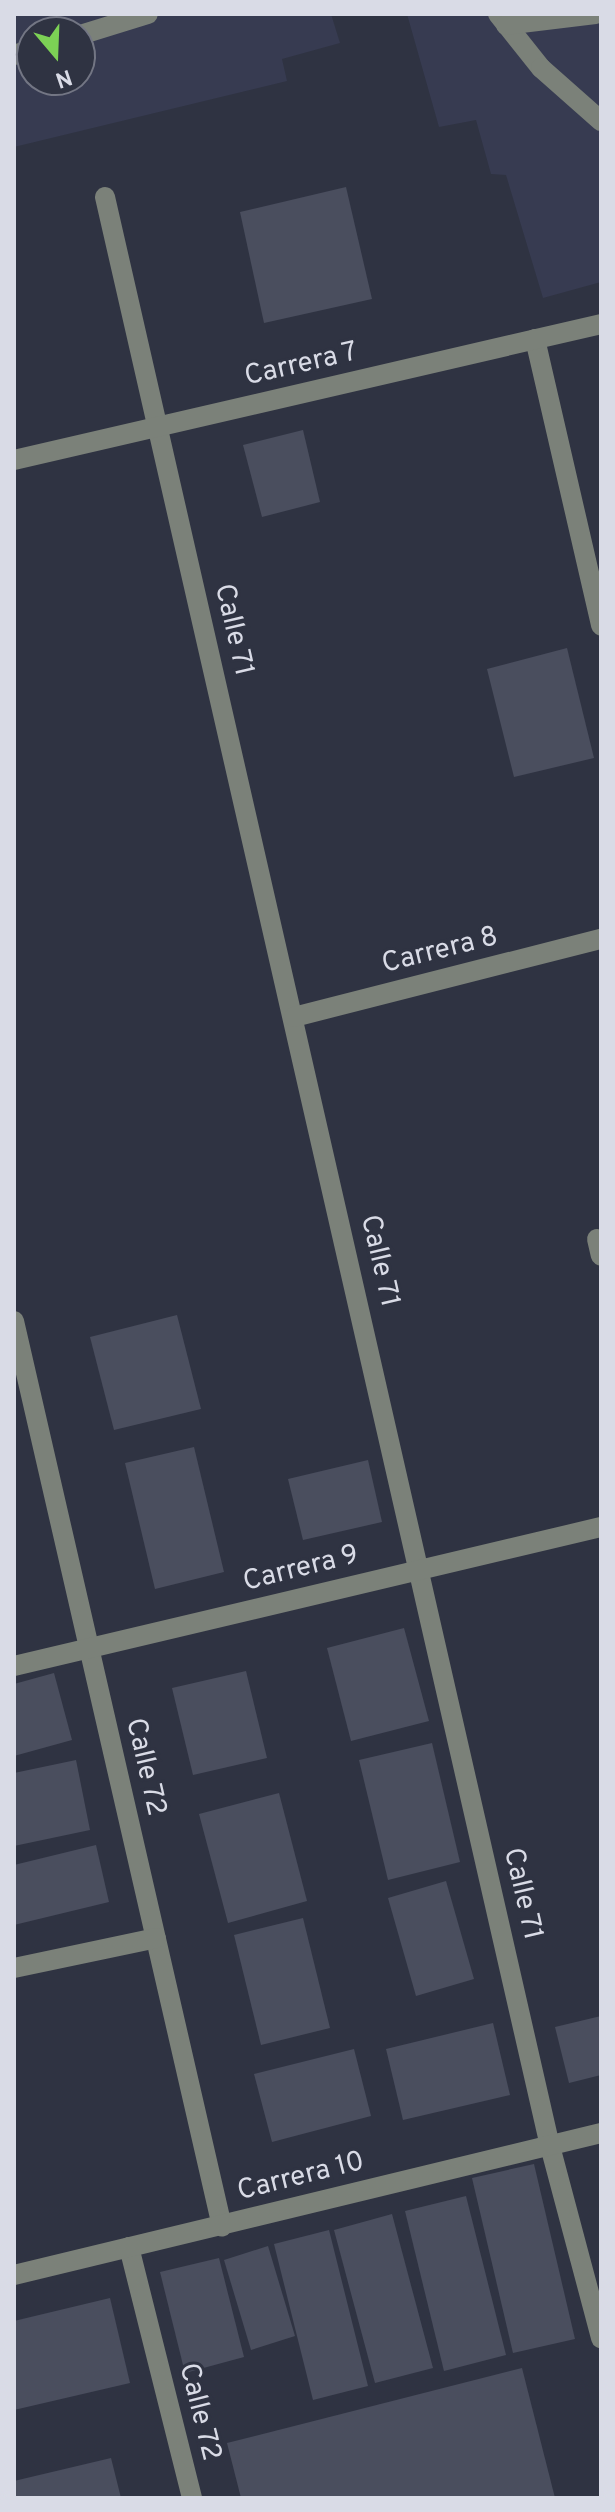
<!DOCTYPE html>
<html>
<head>
<meta charset="utf-8">
<style>
	body { margin:0 }
	#map { position:relative; width:615px; height:2512px; overflow:hidden; background:#2f3342; font-family:Overpass,sans-serif }
	div>[style] { position:absolute }
	.built>* { inset:0; background:#373b51 }
	.building>* { inset:0; background:#4a4e5e }
	.minor>* { height:20px; margin:-10px; padding:0 10px; transform-origin:10px; border-radius:10px; background:#7b8179 }
	span { translate:-50% -50%; white-space:nowrap; text-align:center; line-height:1.15; -webkit-text-stroke:6px #2f3342; paint-order:stroke }
	.street-label { font-size:28px; color:#d9dbe6 }
	.frame { position:absolute; inset:0; border:16px solid #d9dbe6; pointer-events:none }
	.north { position:absolute; left:16px; top:16px; width:80px; height:80px; box-sizing:border-box; background:#2f3342; border:2px solid #737684; border-radius:50%; rotate:161deg; font-size:22px; font-weight:700; line-height:32px; text-align:center; color:#d9dbe6 }
	.north::after { content:''; display:block; margin:auto; width:28px; height:36px; background:#7cd155; clip-path:polygon(50% 0,100% 100%,50% 72%,0 100%) }
</style>
</head>
<body>
<div id="map">
	<div class="built">
		<i style="clip-path:polygon(evenodd,14px 14px,331px 14px,340px 43px,282px 59px,287px 81px,14px 147px,14px 14px,32px 32px,80px 32px,80px 80px,32px 80px,32px 32px)"></i>
		<i style="clip-path:polygon(407px 14px,601px 14px,601px 282px,543px 298px,506px 175px,491px 174px,476px 120px,439px 127px)"></i>
	</div>
	<div class="building">
		<i style="clip-path:polygon(346px 187px,372px 299px,264px 323px,240px 212px)"></i>
		<i style="clip-path:polygon(303px 430px,320px 502px,262px 517px,243px 445px)"></i>
		<i style="clip-path:polygon(567px 648px,594px 758px,514px 777px,487px 669px)"></i>
		<i style="clip-path:polygon(177px 1315px,201px 1409px,114px 1430px,90px 1337px)"></i>
		<i style="clip-path:polygon(194px 1447px,224px 1572px,155px 1589px,125px 1463px)"></i>
		<i style="clip-path:polygon(368px 1460px,382px 1522px,303px 1540px,288px 1479px)"></i>
		<i style="clip-path:polygon(404px 1628px,429px 1721px,351px 1741px,327px 1648px)"></i>
		<i style="clip-path:polygon(246px 1671px,267px 1758px,193px 1775px,172px 1688px)"></i>
		<i style="clip-path:polygon(54px 1673px,72px 1740px,14px 1756px,14px 1684px)"></i>
		<i style="clip-path:polygon(432px 1743px,460px 1862px,388px 1880px,359px 1760px)"></i>
		<i style="clip-path:polygon(76px 1760px,90px 1830px,14px 1846px,14px 1773px)"></i>
		<i style="clip-path:polygon(279px 1793px,307px 1901px,228px 1923px,199px 1814px)"></i>
		<i style="clip-path:polygon(96px 1845px,109px 1902px,14px 1925px,14px 1865px)"></i>
		<i style="clip-path:polygon(446px 1881px,474px 1979px,416px 1996px,388px 1898px)"></i>
		<i style="clip-path:polygon(303px 1918px,330px 2028px,261px 2045px,234px 1935px)"></i>
		<i style="clip-path:polygon(601px 2016px,601px 2075px,569px 2083px,555px 2027px)"></i>
		<i style="clip-path:polygon(493px 2023px,510px 2095px,403px 2120px,386px 2049px)"></i>
		<i style="clip-path:polygon(354px 2049px,371px 2116px,272px 2142px,254px 2074px)"></i>
		<i style="clip-path:polygon(534px 2164px,575px 2339px,513px 2353px,472px 2178px)"></i>
		<i style="clip-path:polygon(466px 2196px,506px 2355px,444px 2371px,405px 2211px)"></i>
		<i style="clip-path:polygon(392px 2214px,433px 2368px,375px 2383px,334px 2230px)"></i>
		<i style="clip-path:polygon(329px 2230px,368px 2386px,313px 2400px,274px 2244px)"></i>
		<i style="clip-path:polygon(268px 2246px,295px 2336px,251px 2350px,224px 2260px)"></i>
		<i style="clip-path:polygon(219px 2258px,244px 2357px,185px 2373px,160px 2272px)"></i>
		<i style="clip-path:polygon(110px 2298px,130px 2383px,14px 2410px,14px 2321px)"></i>
		<i style="clip-path:polygon(522px 2368px,555px 2498px,241px 2498px,227px 2443px)"></i>
		<i style="clip-path:polygon(111px 2458px,121px 2498px,14px 2498px,14px 2481px)"></i>
	</div>
	<div class="minor">
		<i style="left:498px;top:14px;width:69px;rotate:51.5deg"></i>
		<i style="left:541px;top:68px;width:80px;rotate:41.5deg"></i>
		<i style="left:506px;top:25px;width:90px;rotate:-7deg"></i>
		<i style="left:80px;top:35px;width:71px;rotate:-17.2deg"></i>
		<i style="left:14px;top:55px;width:19px;rotate:-18deg"></i>
		<i style="left:105px;top:197px;width:1999px;rotate:77.14deg"></i>
		<i style="left:550px;top:2146px;width:199px;rotate:75.1deg"></i>
		<i style="left:535px;top:339px;width:294px;rotate:77deg"></i>
		<i style="left:14px;top:460px;width:603px;rotate:-13.04deg"></i>
		<i style="left:294px;top:1017px;width:317px;rotate:-14.3deg"></i>
		<i style="left:597px;top:1239px;width:17px;rotate:77deg"></i>
		<i style="left:14px;top:1321px;width:929px;rotate:77.06deg"></i>
		<i style="left:14px;top:1666px;width:603px;rotate:-13.32deg"></i>
		<i style="left:14px;top:1968px;width:145px;rotate:-11.9deg"></i>
		<i style="left:129px;top:2247px;width:259px;rotate:75.9deg"></i>
		<i style="left:14px;top:2275px;width:604px;rotate:-13.6deg"></i>
	</div>
	<div class="street-label">
		<span style="left:301px;top:365px;rotate:-13deg">Carrera 7</span>
		<span style="left:233px;top:630px;rotate:77deg">Calle 71</span>
		<span style="left:440px;top:951px;rotate:-14deg">Carrera 8</span>
		<span style="left:379px;top:1261px;rotate:77deg">Calle 71</span>
		<span style="left:301px;top:1569px;rotate:-14deg">Carrera 9</span>
		<span style="left:145px;top:1767px;rotate:77deg">Calle 72</span>
		<span style="left:522px;top:1894px;rotate:77deg">Calle 71</span>
		<span style="left:301px;top:2177px;rotate:-14deg">Carrera 10</span>
		<span style="left:199px;top:2412px;rotate:76deg">Calle 72</span>
	</div>
	<div class="frame"></div>
	<div class="north">N</div>
</div>
</body>
</html>
